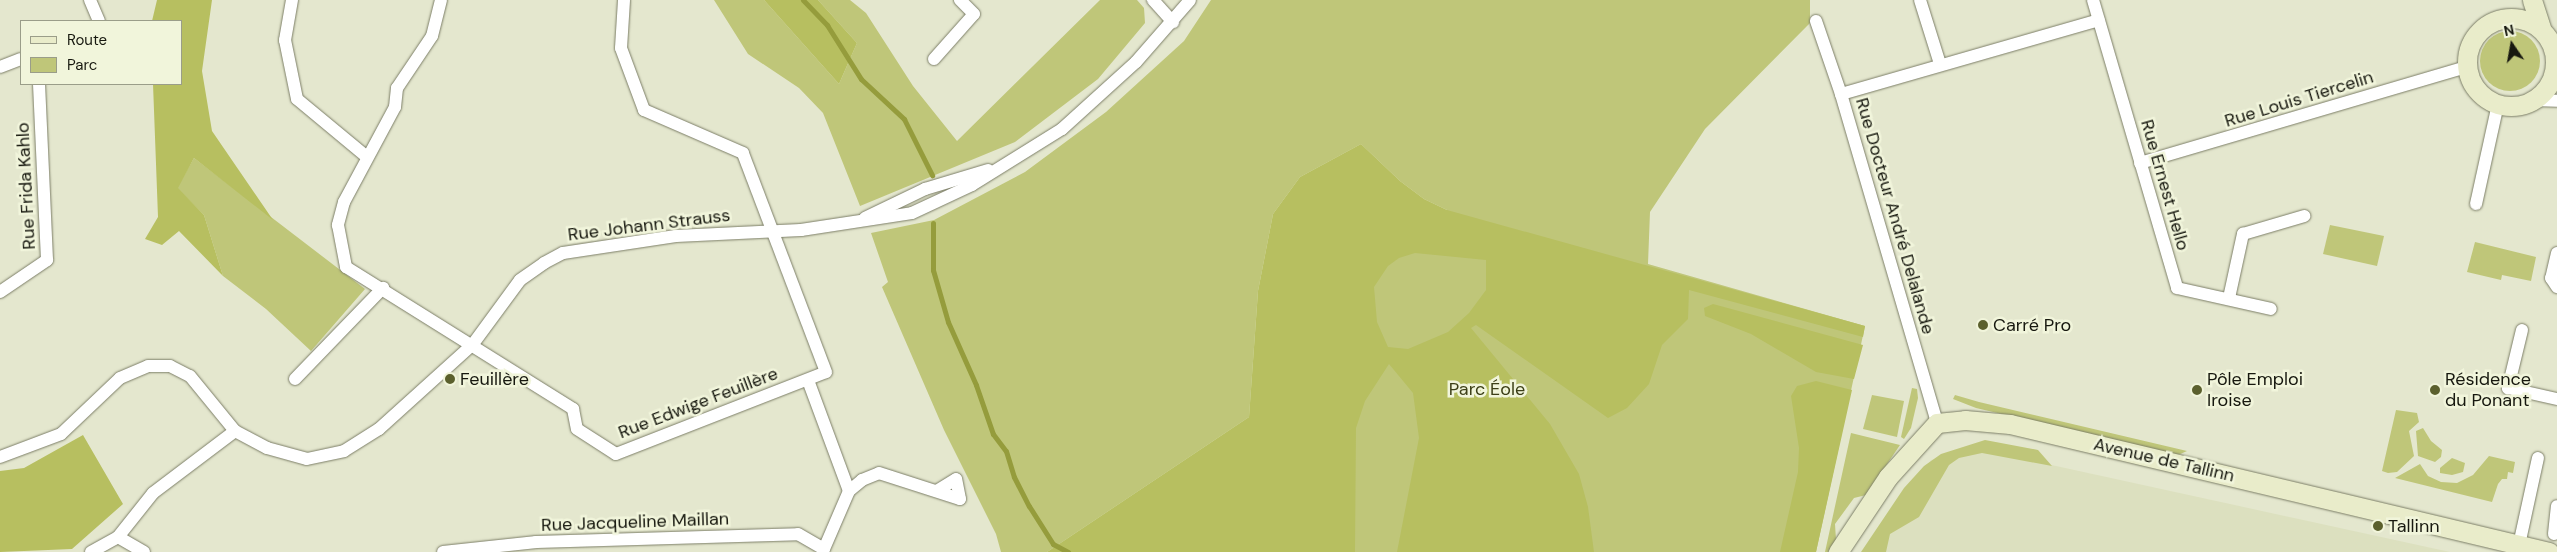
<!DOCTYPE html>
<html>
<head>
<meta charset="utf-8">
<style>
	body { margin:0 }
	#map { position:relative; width:2557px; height:552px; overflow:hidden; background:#e4e7ce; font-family:"DM Sans",sans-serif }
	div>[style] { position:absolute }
	.built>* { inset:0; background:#dce0bf }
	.green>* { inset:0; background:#bfc679 }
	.round { border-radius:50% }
	.forest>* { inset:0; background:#b7bf60 }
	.stream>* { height:5px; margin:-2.5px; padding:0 2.5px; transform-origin:2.5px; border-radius:2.5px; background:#959c3c }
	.roads { filter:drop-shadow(0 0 1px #7c7e67) drop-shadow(0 0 1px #7c7e67) }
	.street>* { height:12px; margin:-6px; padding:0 6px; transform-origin:6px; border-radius:6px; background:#fff }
	.secondary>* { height:19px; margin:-9.5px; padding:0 9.5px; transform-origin:9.5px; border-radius:9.5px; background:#e9ecca }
	.secondary>.ring { margin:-9.5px; padding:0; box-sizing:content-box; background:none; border:19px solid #e9ecca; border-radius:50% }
	.dots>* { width:14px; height:14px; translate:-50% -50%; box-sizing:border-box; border:2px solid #f1f5db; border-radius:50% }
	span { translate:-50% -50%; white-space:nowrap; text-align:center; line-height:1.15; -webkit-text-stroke:5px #f1f5db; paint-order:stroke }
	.street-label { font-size:18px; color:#17180f }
	.poi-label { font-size:18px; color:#17180f }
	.left { translate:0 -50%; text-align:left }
	.park-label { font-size:18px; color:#3c3f17 }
	.legend { position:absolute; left:20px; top:20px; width:162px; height:65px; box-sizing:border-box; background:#f1f5db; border:1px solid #9a9d89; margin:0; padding:6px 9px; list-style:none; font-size:15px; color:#17180f }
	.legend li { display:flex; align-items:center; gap:10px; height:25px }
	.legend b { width:25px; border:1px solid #9a9d89 }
	.north { position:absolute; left:2487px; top:20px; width:50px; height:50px; -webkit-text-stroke:4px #f1f5db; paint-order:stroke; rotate:348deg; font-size:14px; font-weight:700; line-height:20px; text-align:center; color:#17180f }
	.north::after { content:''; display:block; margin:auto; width:18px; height:22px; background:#17180f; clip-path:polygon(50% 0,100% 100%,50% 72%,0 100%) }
</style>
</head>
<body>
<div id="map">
	<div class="built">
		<i style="clip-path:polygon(1973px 450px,2019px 458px,2450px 552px,1868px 552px,1931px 460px)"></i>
	</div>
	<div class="green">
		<i style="clip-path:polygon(714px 0,764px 0,839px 84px,857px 43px,818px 0,850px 0,866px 13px,913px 86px,957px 141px,1100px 0,1137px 0,1144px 8px,1145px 23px,1098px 79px,1015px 142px,860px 206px,823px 113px,799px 88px,748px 54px)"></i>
		<i style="clip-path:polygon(1211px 0,1810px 0,1810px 23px,1705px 129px,1650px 212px,1648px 264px,1865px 326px,1816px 552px,1323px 552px,1347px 279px,1447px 210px,1424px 199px,1400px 181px,1361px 144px,1300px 177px,1273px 214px,1258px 291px,1249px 417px,1047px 552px,1001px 552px,996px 534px,944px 430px,882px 287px,888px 282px,871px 233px,934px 220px,1025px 172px,1106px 112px,1184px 41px)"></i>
		<i class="round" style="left:2480px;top:31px;width:60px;height:60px"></i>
		<i style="clip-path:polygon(194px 158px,365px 289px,311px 351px,266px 309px,223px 276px,204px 215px,177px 188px)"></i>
		<i style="clip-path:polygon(2330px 225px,2384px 236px,2377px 266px,2323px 254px)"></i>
		<i style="clip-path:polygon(2475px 242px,2536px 257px,2531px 281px,2502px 275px,2501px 280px,2467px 272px)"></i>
		<i style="clip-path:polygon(1912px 388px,1917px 389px,1918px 398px,1911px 428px,1904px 439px,1901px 437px)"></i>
		<i style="clip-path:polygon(1872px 395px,1904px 401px,1897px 437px,1863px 429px)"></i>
		<i style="clip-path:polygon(1955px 395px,1979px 402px,2187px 451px,2178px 455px,1976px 408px,1953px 399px)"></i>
		<i style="clip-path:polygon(2396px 410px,2417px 413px,2419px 422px,2409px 431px,2414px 456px,2397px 472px,2388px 473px,2382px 471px)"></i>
		<i style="clip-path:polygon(2423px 428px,2431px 441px,2442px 450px,2441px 457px,2435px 462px,2418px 456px,2416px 431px)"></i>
		<i style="clip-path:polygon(1851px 433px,1900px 445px,1866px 495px,1854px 498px,1835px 524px,1836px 540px,1828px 552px,1825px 552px)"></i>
		<i style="clip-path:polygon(1985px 440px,2038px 450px,2052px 466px,1982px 453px,1959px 458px,1949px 465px,1919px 517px,1890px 534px,1886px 552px,1861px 552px,1904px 488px,1924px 466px,1941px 454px)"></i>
		<i style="clip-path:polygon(2489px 456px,2515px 462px,2513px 473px,2508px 472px,2507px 479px,2502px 479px,2498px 484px,2492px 502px,2395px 478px,2420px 464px,2428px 476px,2441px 482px,2457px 483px,2473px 475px)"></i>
		<i style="clip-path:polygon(2452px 458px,2465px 463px,2463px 472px,2452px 475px,2440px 473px,2440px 468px)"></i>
	</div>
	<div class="forest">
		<i style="clip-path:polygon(157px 0,212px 0,202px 71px,212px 131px,273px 220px,194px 158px,178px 188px,204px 215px,223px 276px,179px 231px,162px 245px,145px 239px,158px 217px,153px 84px,181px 84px,181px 21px,152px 21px)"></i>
		<i style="clip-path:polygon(764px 0,818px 0,857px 43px,839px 84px)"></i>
		<i style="clip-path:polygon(evenodd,1361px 144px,1400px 181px,1424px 199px,1447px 210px,1865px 326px,1863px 337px,1689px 290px,1688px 319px,1662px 345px,1649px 384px,1627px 408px,1608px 418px,1476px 325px,1471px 328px,1550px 424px,1579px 474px,1588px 507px,1594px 552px,1397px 552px,1419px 438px,1413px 393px,1389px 364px,1365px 401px,1356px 428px,1355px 552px,1047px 552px,1249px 417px,1258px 291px,1273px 214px,1300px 177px,1361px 144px,1415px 253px,1486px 260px,1486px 290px,1469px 313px,1448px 332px,1408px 349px,1388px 347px,1377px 322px,1374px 287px,1388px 266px,1399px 258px,1415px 253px)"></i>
		<i style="clip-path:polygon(1713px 304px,1863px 345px,1854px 379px,1816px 372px,1751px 334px,1705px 316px,1704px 308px)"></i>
		<i style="clip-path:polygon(1816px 381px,1852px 390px,1816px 552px,1780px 552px,1798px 472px,1799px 448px,1791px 396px,1797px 386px)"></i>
		<i style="clip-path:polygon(83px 435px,123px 504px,72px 549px,0 552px,0 471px,24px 468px)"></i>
	</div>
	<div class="stream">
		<i style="left:803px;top:0;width:35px;rotate:46deg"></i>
		<i style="left:827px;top:25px;width:64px;rotate:57.8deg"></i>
		<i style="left:861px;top:79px;width:59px;rotate:42.9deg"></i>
		<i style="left:904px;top:119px;width:63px;rotate:63.4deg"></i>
		<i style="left:933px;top:223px;width:47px;rotate:90deg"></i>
		<i style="left:933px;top:270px;width:54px;rotate:73.9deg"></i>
		<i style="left:948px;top:322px;width:69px;rotate:66deg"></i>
		<i style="left:976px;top:385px;width:52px;rotate:70.9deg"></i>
		<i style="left:993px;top:434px;width:21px;rotate:53deg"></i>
		<i style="left:1006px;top:451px;width:27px;rotate:73deg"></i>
		<i style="left:1014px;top:477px;width:33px;rotate:63deg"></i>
		<i style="left:1029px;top:506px;width:45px;rotate:57.7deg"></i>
		<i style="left:1053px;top:544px;width:17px;rotate:28deg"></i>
	</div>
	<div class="roads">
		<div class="street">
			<i style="left:90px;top:0;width:23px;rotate:67deg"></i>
			<i style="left:292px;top:0;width:41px;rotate:99.9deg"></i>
			<i style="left:285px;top:40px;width:60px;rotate:78.5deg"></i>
			<i style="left:297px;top:99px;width:91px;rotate:39.6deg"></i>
			<i style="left:441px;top:0;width:37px;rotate:104deg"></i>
			<i style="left:432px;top:36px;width:63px;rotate:123.9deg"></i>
			<i style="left:397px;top:88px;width:19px;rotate:96deg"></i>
			<i style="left:395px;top:107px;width:108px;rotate:118.2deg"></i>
			<i style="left:344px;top:202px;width:24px;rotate:105deg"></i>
			<i style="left:338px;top:225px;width:43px;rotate:79.2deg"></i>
			<i style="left:346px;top:267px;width:268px;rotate:32deg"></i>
			<i style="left:573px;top:409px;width:20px;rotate:79deg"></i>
			<i style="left:577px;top:429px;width:46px;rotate:32.7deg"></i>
			<i style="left:616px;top:454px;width:225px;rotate:-21.3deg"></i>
			<i style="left:826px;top:372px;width:234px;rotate:-110.8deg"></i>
			<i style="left:743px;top:153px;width:108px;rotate:-156.5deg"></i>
			<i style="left:644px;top:110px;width:66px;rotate:-110.4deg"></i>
			<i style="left:621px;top:48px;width:48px;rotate:-86.4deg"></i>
			<i style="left:1153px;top:0;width:30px;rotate:48deg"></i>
			<i style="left:1920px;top:0;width:67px;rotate:72.6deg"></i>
			<i style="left:2093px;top:0;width:300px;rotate:73.7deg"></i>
			<i style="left:2177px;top:288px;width:96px;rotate:12.6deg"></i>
			<i style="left:1816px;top:21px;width:77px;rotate:71.1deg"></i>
			<i style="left:1841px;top:94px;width:343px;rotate:73.7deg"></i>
			<i style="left:934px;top:59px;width:60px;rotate:-48.4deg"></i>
			<i style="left:974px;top:14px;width:20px;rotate:-135deg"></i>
			<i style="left:0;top:67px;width:22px;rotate:-21deg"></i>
			<i style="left:1841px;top:94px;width:268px;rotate:-16deg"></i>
			<i style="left:2534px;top:100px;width:23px;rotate:2deg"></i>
			<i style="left:2140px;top:163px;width:341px;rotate:-16.4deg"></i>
			<i style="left:2476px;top:204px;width:102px;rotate:-77.6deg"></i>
			<i style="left:865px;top:218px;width:67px;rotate:-25.8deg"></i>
			<i style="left:925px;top:189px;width:66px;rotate:-16.8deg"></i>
			<i style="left:2557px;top:253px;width:26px;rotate:103deg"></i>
			<i style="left:2551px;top:278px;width:11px;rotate:56deg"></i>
			<i style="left:0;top:292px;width:57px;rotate:-34.2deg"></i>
			<i style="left:47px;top:260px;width:176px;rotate:-92.6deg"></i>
			<i style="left:2229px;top:298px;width:66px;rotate:-77.7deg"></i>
			<i style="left:2243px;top:234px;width:64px;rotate:-16.4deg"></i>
			<i style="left:2522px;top:330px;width:60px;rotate:103.6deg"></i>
			<i style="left:2508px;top:388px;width:50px;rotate:12.7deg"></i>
			<i style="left:295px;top:379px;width:127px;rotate:-46deg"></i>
			<i style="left:0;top:457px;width:65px;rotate:-20.7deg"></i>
			<i style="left:61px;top:434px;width:81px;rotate:-43.5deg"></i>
			<i style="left:120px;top:378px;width:30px;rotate:-23deg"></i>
			<i style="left:148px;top:366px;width:22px"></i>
			<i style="left:170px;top:366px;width:22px;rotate:27deg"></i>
			<i style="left:190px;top:376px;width:71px;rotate:50.7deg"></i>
			<i style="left:235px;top:431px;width:36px;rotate:28deg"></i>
			<i style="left:267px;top:448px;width:41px;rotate:15.4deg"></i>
			<i style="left:307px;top:459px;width:38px;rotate:-12deg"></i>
			<i style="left:344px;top:451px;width:41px;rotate:-32.2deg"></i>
			<i style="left:379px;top:429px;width:127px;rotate:-42.1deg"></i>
			<i style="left:473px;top:344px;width:79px;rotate:-53.7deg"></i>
			<i style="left:520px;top:280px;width:29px;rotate:-35deg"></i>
			<i style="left:544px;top:263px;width:21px;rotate:-28deg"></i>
			<i style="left:563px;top:253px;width:114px;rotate:-8.6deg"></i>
			<i style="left:676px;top:236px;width:125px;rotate:-2.7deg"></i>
			<i style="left:801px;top:230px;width:112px;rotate:-8.7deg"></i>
			<i style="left:912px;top:213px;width:66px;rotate:-25deg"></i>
			<i style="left:972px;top:185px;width:106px;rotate:-31.9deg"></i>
			<i style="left:1062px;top:129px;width:100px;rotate:-42.2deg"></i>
			<i style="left:1136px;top:62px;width:82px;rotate:-48.9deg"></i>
			<i style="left:849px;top:491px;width:17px;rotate:-40deg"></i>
			<i style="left:862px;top:480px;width:18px;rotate:-22deg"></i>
			<i style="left:879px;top:473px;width:85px;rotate:17.8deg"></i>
			<i style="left:960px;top:499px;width:20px;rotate:-101deg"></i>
			<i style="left:956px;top:479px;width:22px;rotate:148deg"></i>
			<i style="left:2554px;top:534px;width:28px;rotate:-84deg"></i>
			<i style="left:118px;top:537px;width:30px;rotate:30deg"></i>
			<i style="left:2519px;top:545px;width:89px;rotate:-77.7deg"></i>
			<i style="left:91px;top:552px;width:31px;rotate:-29deg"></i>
			<i style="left:118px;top:537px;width:56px;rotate:-51.5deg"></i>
			<i style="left:153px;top:493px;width:103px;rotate:-37.1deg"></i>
			<i style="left:443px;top:552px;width:94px;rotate:-6.1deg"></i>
			<i style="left:536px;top:542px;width:262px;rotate:-1.7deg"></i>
			<i style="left:798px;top:534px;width:30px;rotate:30deg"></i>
			<i style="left:824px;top:549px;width:63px;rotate:-66.7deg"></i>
			<i style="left:849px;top:491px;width:118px;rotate:-110.3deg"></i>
		</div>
		<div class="secondary">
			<i style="left:2532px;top:0;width:29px;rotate:72deg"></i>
			<i class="ring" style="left:2467px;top:18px;width:69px;height:69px"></i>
			<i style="left:1838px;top:552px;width:90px;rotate:-56.3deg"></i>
			<i style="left:1888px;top:477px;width:73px;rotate:-47.8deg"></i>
			<i style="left:1937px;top:423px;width:28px;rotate:-6deg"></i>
			<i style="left:1965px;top:420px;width:45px;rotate:5.1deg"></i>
			<i style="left:2010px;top:424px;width:554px;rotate:13.36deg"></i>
		</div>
	</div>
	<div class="dots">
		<i style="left:1983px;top:325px;background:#5b602d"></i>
		<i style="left:450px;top:379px;background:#5b602d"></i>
		<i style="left:2197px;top:390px;background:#5b602d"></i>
		<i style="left:2435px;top:390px;background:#5b602d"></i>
		<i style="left:2378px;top:526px;background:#5b602d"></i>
	</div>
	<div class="street-label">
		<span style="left:2299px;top:99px;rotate:-17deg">Rue Louis Tiercelin</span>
		<span style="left:2165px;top:185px;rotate:74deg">Rue Ernest Hello</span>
		<span style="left:26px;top:186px;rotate:-93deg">Rue Frida Kahlo</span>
		<span style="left:1895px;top:216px;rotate:74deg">Rue Docteur André Delalande</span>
		<span style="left:649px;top:225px;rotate:-7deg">Rue Johann Strauss</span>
		<span style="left:698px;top:403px;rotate:-21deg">Rue Edwige Feuillère</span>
		<span style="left:2164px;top:460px;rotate:13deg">Avenue de Tallinn</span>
		<span style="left:635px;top:522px;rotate:-2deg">Rue Jacqueline Maillan</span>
	</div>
	<div class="poi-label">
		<span class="left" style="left:1993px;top:325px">Carré Pro</span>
		<span class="left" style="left:460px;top:379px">Feuillère</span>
		<span class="left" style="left:2207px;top:390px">Pôle Emploi<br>Iroise</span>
		<span class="left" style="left:2445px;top:390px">Résidence<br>du Ponant</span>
		<span class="left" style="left:2388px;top:526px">Tallinn</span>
	</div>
	<div class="park-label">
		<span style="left:1487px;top:389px">Parc Éole</span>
	</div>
	<ul class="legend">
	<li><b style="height:6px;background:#e9ecca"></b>Route</li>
	<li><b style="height:14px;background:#bfc679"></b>Parc</li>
	</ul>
	<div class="north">N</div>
</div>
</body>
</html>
